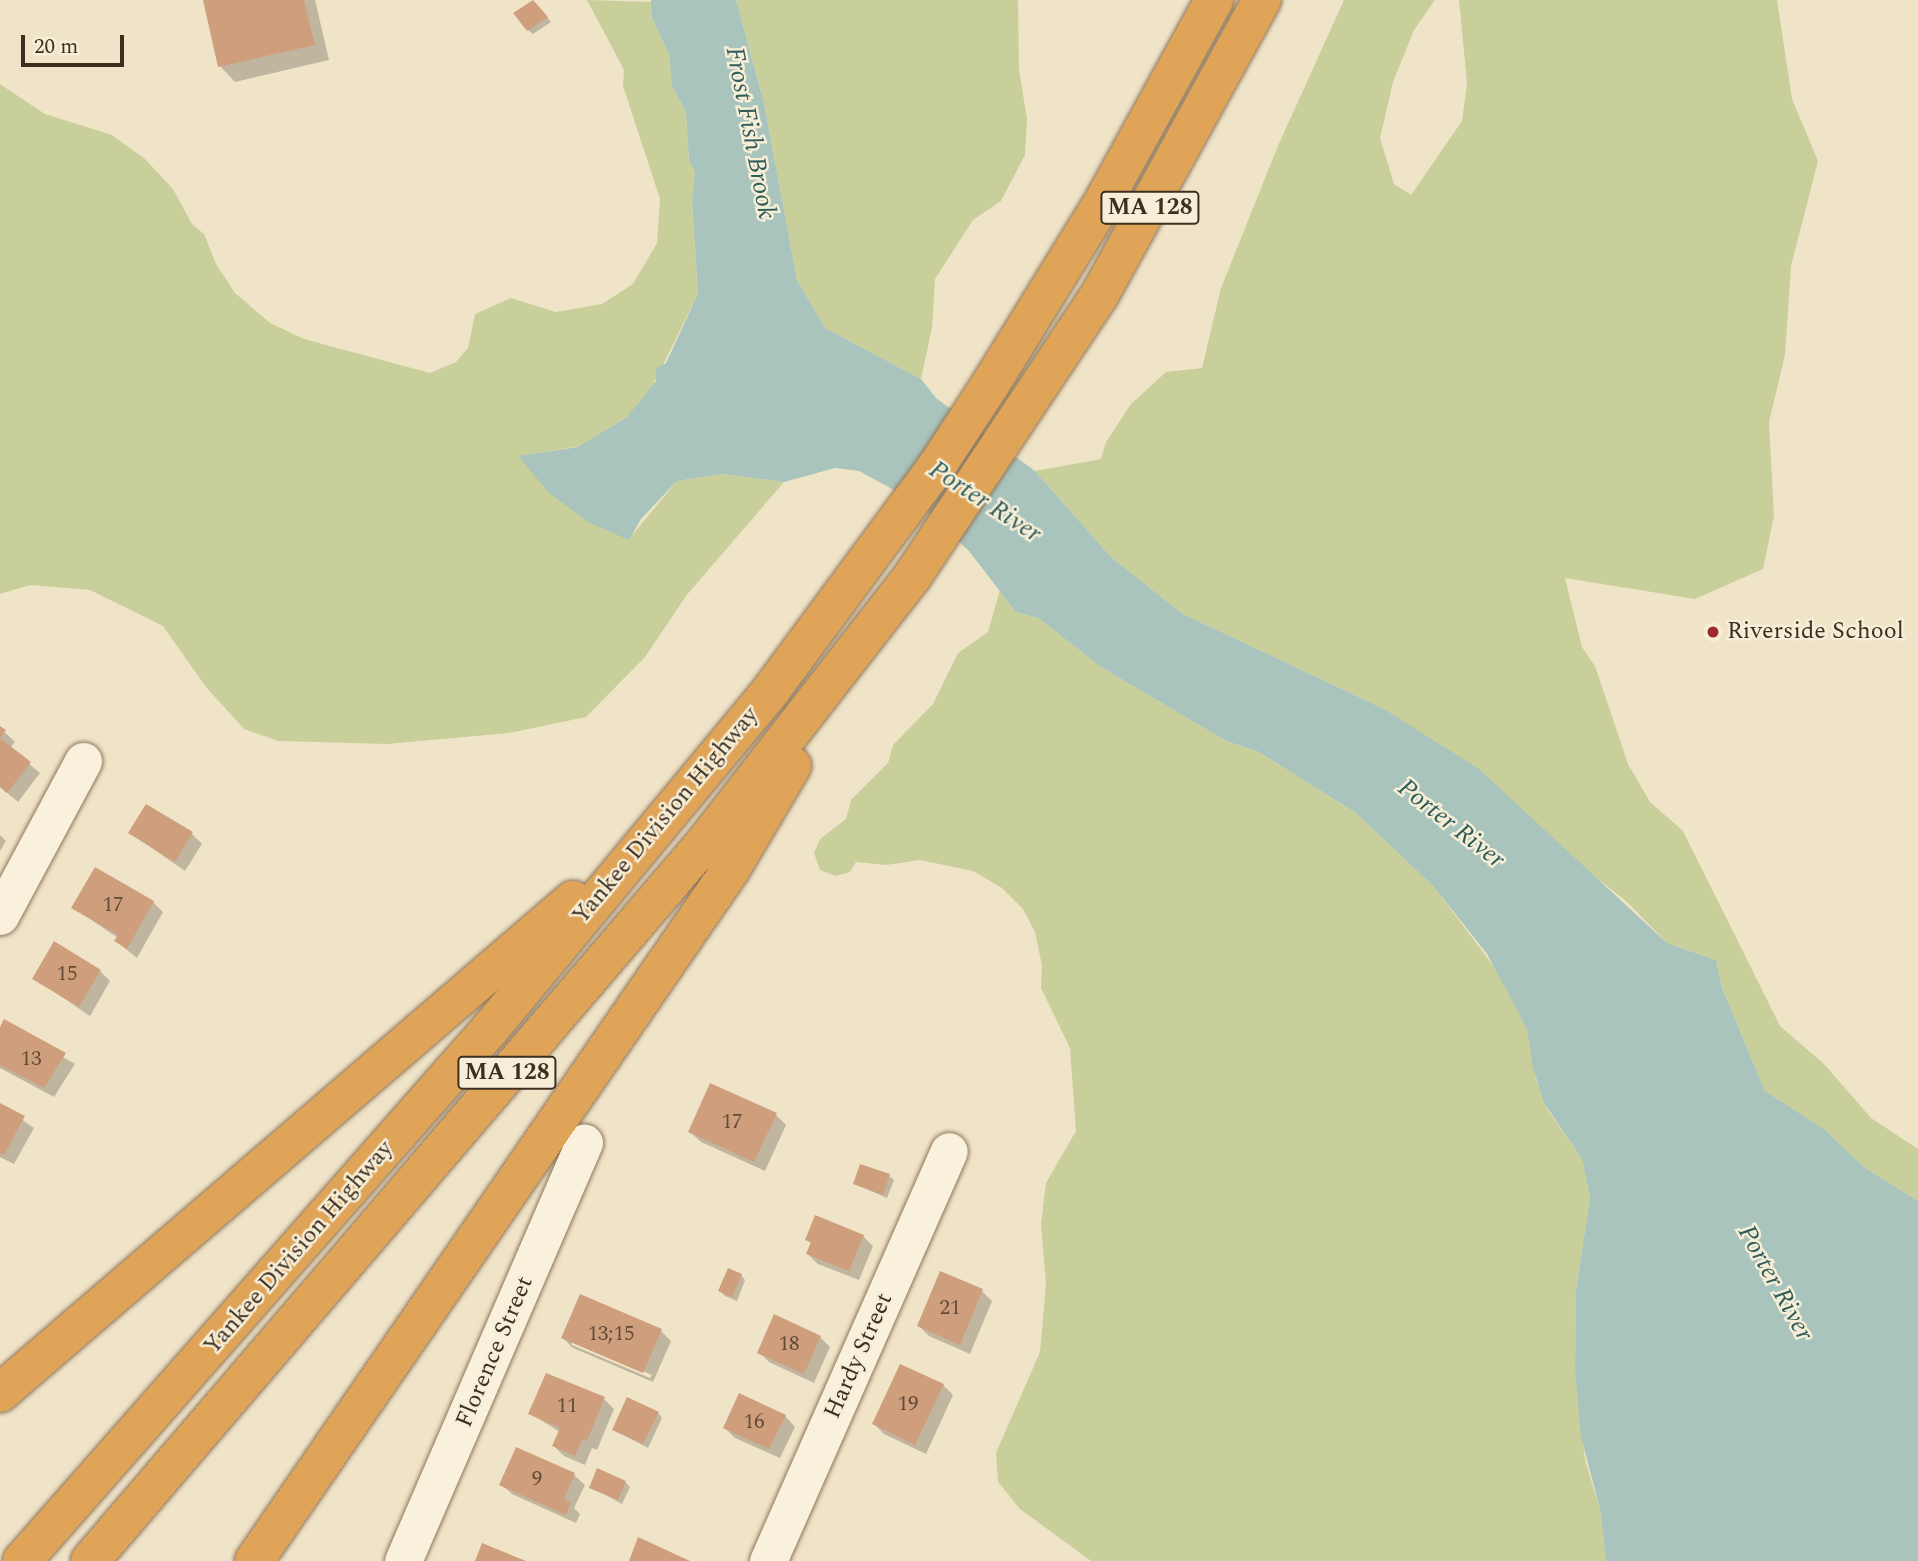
<!DOCTYPE html>
<html>
<head>
<meta charset="utf-8">
<style>
	body { margin:0 }
	#map { position:relative; width:1918px; height:1561px; overflow:hidden; background:#f0e4c8; font-family:Spectral,serif }
	div>[style] { position:absolute }
	.green>* { inset:0; background:#c9cf9b }
	.water>* { inset:0; background:#a9c4bc }
	.shadow>* { inset:0; background:#0003 }
	.building>* { inset:0; background:#cf9f7d }
	.roads { filter:drop-shadow(0 0 2px #8d765c) drop-shadow(0 0 2px #8d765c) }
	.minor>* { height:37px; margin:-18.5px; padding:0 18.5px; transform-origin:18.5px; border-radius:18.5px; background:#faf1dc }
	.motorway>* { height:38px; margin:-19px; padding:0 19px; transform-origin:19px; border-radius:19px; background:#e0a458 }
	.dots>* { width:19px; height:19px; translate:-50% -50%; box-sizing:border-box; border:4px solid #f7eed8; border-radius:50% }
	span { translate:-50% -50%; white-space:nowrap; text-align:center; line-height:1.15; -webkit-text-stroke:5px #f7eed8; paint-order:stroke }
	.number-label { font-size:21px; color:#624a37 }
	.number-label span { -webkit-text-stroke-width:0 }
	.shield-label span { padding:2px 5px; background:#f7eed8; border:2px solid; border-radius:5px; -webkit-text-stroke-width:0 }
	.shield-label { font-size:23px; color:#3d2e20; font-weight:700 }
	.poi-label { font-size:24px; color:#3d2e20 }
	.left { translate:0 -50%; text-align:left }
	.street-label { font-size:24px; color:#3d2e20 }
	.water-label { font-size:26px; color:#2f5d5a; font-style:italic }
	.scale { position:absolute; left:21px; top:35px; width:103px; height:32px; box-sizing:border-box; border:4px solid #3d2e20; border-top:0; padding-left:9px; font-size:21px; line-height:24px; white-space:nowrap; color:#3d2e20; -webkit-text-stroke:5px #f7eed8; paint-order:stroke }
</style>
</head>
<body>
<div id="map">
	<div class="green">
		<i style="clip-path:polygon(587px 0,652px 2px,652px 18px,669px 54px,672px 86px,686px 112px,689px 161px,695px 172px,692px 201px,698px 294px,652px 387px,631px 414px,581px 446px,519px 456px,628px 540px,677px 481px,723px 474px,784px 482px,686px 596px,645px 657px,586px 717px,509px 733px,387px 744px,278px 741px,244px 729px,206px 687px,163px 626px,90px 590px,30px 585px,0 594px,0 84px,45px 114px,112px 135px,145px 159px,173px 189px,192px 224px,204px 234px,216px 264px,235px 293px,270px 323px,304px 339px,430px 373px,456px 362px,468px 348px,475px 314px,511px 298px,556px 312px,602px 304px,633px 284px,657px 243px,660px 199px,623px 86px,624px 70px)"></i>
		<i style="clip-path:polygon(736px 0,1018px 0,1019px 69px,1027px 119px,1025px 155px,1001px 201px,973px 220px,935px 279px,932px 328px,921px 379px,825px 328px,797px 280px,764px 103px)"></i>
		<i style="clip-path:polygon(1344px 0,1435px 0,1414px 30px,1393px 82px,1380px 138px,1394px 184px,1411px 195px,1462px 121px,1467px 83px,1459px 0,1777px 0,1792px 99px,1818px 161px,1791px 266px,1785px 355px,1769px 422px,1774px 516px,1763px 569px,1695px 599px,1565px 578px,1582px 647px,1595px 666px,1628px 764px,1650px 802px,1683px 831px,1780px 1026px,1825px 1065px,1871px 1118px,1918px 1149px,1918px 1201px,1864px 1167px,1824px 1129px,1765px 1091px,1722px 988px,1716px 960px,1667px 943px,1627px 902px,1384px 709px,1183px 614px,1111px 557px,1035px 471px,1101px 459px,1106px 442px,1131px 404px,1166px 372px,1202px 368px,1221px 288px,1277px 148px)"></i>
		<i style="clip-path:polygon(1000px 590px,1016px 612px,1038px 618px,1101px 667px,1226px 741px,1259px 752px,1356px 813px,1434px 887px,1498px 972px,1527px 1029px,1536px 1079px,1547px 1109px,1582px 1159px,1590px 1198px,1576px 1290px,1575px 1369px,1585px 1460px,1600px 1509px,1606px 1561px,1091px 1561px,1020px 1509px,998px 1482px,996px 1453px,1040px 1352px,1046px 1284px,1041px 1224px,1046px 1183px,1076px 1131px,1070px 1048px,1041px 988px,1042px 966px,1035px 932px,1023px 909px,1002px 888px,973px 871px,920px 860px,886px 865px,856px 862px,850px 872px,835px 876px,820px 870px,814px 853px,820px 839px,846px 819px,851px 800px,888px 763px,893px 745px,933px 704px,958px 653px,988px 632px)"></i>
	</div>
	<div class="water">
		<i style="clip-path:polygon(651px 0,736px 0,764px 103px,797px 280px,825px 328px,921px 379px,936px 398px,1035px 471px,1111px 557px,1183px 614px,1384px 709px,1479px 769px,1667px 943px,1716px 960px,1722px 988px,1765px 1091px,1824px 1129px,1864px 1167px,1918px 1201px,1918px 1561px,1606px 1561px,1600px 1509px,1581px 1437px,1575px 1369px,1576px 1290px,1590px 1198px,1582px 1159px,1544px 1103px,1533px 1068px,1527px 1029px,1487px 954px,1434px 887px,1356px 813px,1259px 752px,1226px 741px,1101px 667px,1038px 618px,1016px 612px,969px 551px,918px 503px,859px 471px,835px 468px,784px 482px,723px 474px,677px 481px,641px 519px,629px 540px,590px 523px,549px 493px,518px 456px,578px 447px,627px 417px,656px 381px,656px 368px,666px 363px,698px 294px,692px 201px,695px 172px,689px 161px,686px 112px,672px 86px,669px 54px,652px 18px)"></i>
	</div>
	<div class="shadow">
		<i style="clip-path:polygon(204px 0,315px 0,329px 60px,235px 82px,220px 66px)"></i>
		<i style="clip-path:polygon(534px 1px,551px 22px,533px 34px,528px 30px)"></i>
		<i style="clip-path:polygon(0 728px,15px 742px,10px 748px,40px 773px,18px 802px,0 787px)"></i>
		<i style="clip-path:polygon(130px 833px,192px 834px,202px 844px,185px 871px)"></i>
		<i style="clip-path:polygon(0 835px,6px 841px,0 851px)"></i>
		<i style="clip-path:polygon(153px 902px,163px 912px,137px 958px,116px 941px,118px 938px,74px 908px)"></i>
		<i style="clip-path:polygon(100px 971px,110px 981px,90px 1016px,34px 978px)"></i>
		<i style="clip-path:polygon(5px 1022px,75px 1064px,54px 1097px,0 1068px,0 1031px)"></i>
		<i style="clip-path:polygon(0 1105px,34px 1128px,14px 1164px,0 1157px)"></i>
		<i style="clip-path:polygon(776px 1115px,786px 1125px,765px 1171px,701px 1142px,690px 1132px)"></i>
		<i style="clip-path:polygon(889px 1176px,894px 1180px,887px 1198px,855px 1184px)"></i>
		<i style="clip-path:polygon(863px 1236px,873px 1246px,859px 1280px,818px 1264px,808px 1254px,812px 1244px,807px 1240px)"></i>
		<i style="clip-path:polygon(741px 1275px,745px 1280px,737px 1301px,725px 1296px,720px 1291px)"></i>
		<i style="clip-path:polygon(982px 1291px,992px 1301px,970px 1354px,929px 1336px,919px 1326px)"></i>
		<i style="clip-path:polygon(evenodd,661px 1331px,671px 1341px,653px 1382px,573px 1348px,563px 1338px,661px 1331px,572px 1341px,652px 1375px,650px 1378px,572px 1345px,572px 1341px)"></i>
		<i style="clip-path:polygon(820px 1337px,830px 1347px,814px 1383px,769px 1362px,759px 1352px)"></i>
		<i style="clip-path:polygon(943px 1385px,953px 1395px,926px 1454px,884px 1434px,874px 1424px)"></i>
		<i style="clip-path:polygon(604px 1399px,614px 1409px,597px 1450px,592px 1448px,585px 1465px,564px 1456px,554px 1446px,560px 1432px,531px 1414px)"></i>
		<i style="clip-path:polygon(658px 1413px,662px 1418px,648px 1448px,614px 1430px)"></i>
		<i style="clip-path:polygon(785px 1416px,795px 1427px,780px 1458px,735px 1438px,725px 1428px)"></i>
		<i style="clip-path:polygon(517px 1449px,574px 1475px,585px 1485px,574px 1508px,580px 1514px,576px 1523px,512px 1494px,501px 1484px)"></i>
		<i style="clip-path:polygon(625px 1482px,630px 1487px,622px 1504px,591px 1487px)"></i>
	</div>
	<div class="building">
		<i style="clip-path:polygon(203px 0,304px 0,315px 45px,218px 67px)"></i>
		<i style="clip-path:polygon(533px 0,548px 17px,527px 31px,513px 13px)"></i>
		<i style="clip-path:polygon(0 726px,6px 730px,0 738px,31px 762px,7px 793px,0 787px)"></i>
		<i style="clip-path:polygon(146px 804px,193px 832px,175px 862px,128px 833px)"></i>
		<i style="clip-path:polygon(95px 867px,154px 901px,127px 949px,114px 941px,118px 935px,71px 908px)"></i>
		<i style="clip-path:polygon(54px 941px,101px 970px,79px 1007px,32px 979px)"></i>
		<i style="clip-path:polygon(4px 1019px,66px 1053px,44px 1088px,0 1065px,0 1027px)"></i>
		<i style="clip-path:polygon(710px 1083px,777px 1113px,754px 1162px,688px 1132px)"></i>
		<i style="clip-path:polygon(0 1103px,25px 1116px,4px 1155px,0 1153px)"></i>
		<i style="clip-path:polygon(860px 1164px,890px 1174px,883px 1195px,853px 1184px)"></i>
		<i style="clip-path:polygon(815px 1215px,864px 1235px,849px 1271px,806px 1254px,811px 1242px,805px 1240px)"></i>
		<i style="clip-path:polygon(728px 1268px,742px 1274px,732px 1297px,718px 1291px)"></i>
		<i style="clip-path:polygon(940px 1271px,983px 1289px,960px 1345px,917px 1326px)"></i>
		<i style="clip-path:polygon(580px 1294px,662px 1329px,643px 1373px,561px 1338px)"></i>
		<i style="clip-path:polygon(774px 1314px,821px 1336px,804px 1374px,757px 1353px)"></i>
		<i style="clip-path:polygon(900px 1364px,944px 1384px,915px 1445px,872px 1424px)"></i>
		<i style="clip-path:polygon(546px 1373px,605px 1397px,587px 1441px,582px 1439px,575px 1456px,552px 1446px,560px 1428px,528px 1414px)"></i>
		<i style="clip-path:polygon(739px 1393px,786px 1415px,769px 1449px,723px 1428px)"></i>
		<i style="clip-path:polygon(627px 1397px,659px 1412px,643px 1444px,612px 1430px)"></i>
		<i style="clip-path:polygon(516px 1447px,575px 1473px,564px 1499px,571px 1503px,566px 1515px,499px 1485px)"></i>
		<i style="clip-path:polygon(597px 1468px,626px 1481px,618px 1500px,589px 1488px)"></i>
		<i style="clip-path:polygon(638px 1537px,690px 1561px,629px 1561px)"></i>
		<i style="clip-path:polygon(482px 1543px,526px 1561px,475px 1561px)"></i>
	</div>
	<div class="roads">
		<div class="minor">
			<i style="left:0;top:916px;width:176px;rotate:-61.8deg"></i>
			<i style="left:403px;top:1561px;width:456px;rotate:-66.6deg"></i>
			<i style="left:768px;top:1561px;width:448px;rotate:-66.2deg"></i>
		</div>
		<div class="motorway">
			<i style="left:0;top:1393px;width:756px;rotate:-40.71deg"></i>
			<i style="left:22px;top:1561px;width:709px;rotate:-48.66deg"></i>
			<i style="left:490px;top:1029px;width:442px;rotate:-50.3deg"></i>
			<i style="left:772px;top:689px;width:277px;rotate:-53.5deg"></i>
			<i style="left:937px;top:466px;width:97px;rotate:-56.8deg"></i>
			<i style="left:990px;top:385px;width:213px;rotate:-58.3deg"></i>
			<i style="left:1102px;top:204px;width:233px;rotate:-61.2deg"></i>
			<i style="left:90px;top:1561px;width:944px;rotate:-49.43deg"></i>
			<i style="left:704px;top:844px;width:338px;rotate:-52.1deg"></i>
			<i style="left:912px;top:577px;width:338px;rotate:-56.4deg"></i>
			<i style="left:1099px;top:296px;width:338px;rotate:-61.2deg"></i>
			<i style="left:254px;top:1561px;width:840px;rotate:-55.42deg"></i>
			<i style="left:731px;top:869px;width:120px;rotate:-59.4deg"></i>
		</div>
	</div>
	<div class="dots">
		<i style="left:1713px;top:632px;background:#9e2a2b"></i>
	</div>
	<div class="number-label">
		<span style="left:113px;top:905px">17</span>
		<span style="left:67px;top:974px">15</span>
		<span style="left:31px;top:1059px">13</span>
		<span style="left:732px;top:1122px">17</span>
		<span style="left:950px;top:1308px">21</span>
		<span style="left:611px;top:1334px">13;15</span>
		<span style="left:789px;top:1344px">18</span>
		<span style="left:908px;top:1404px">19</span>
		<span style="left:567px;top:1406px">11</span>
		<span style="left:754px;top:1422px">16</span>
		<span style="left:537px;top:1479px">9</span>
	</div>
	<div class="shield-label">
		<span style="left:1150px;top:208px">MA 128</span>
		<span style="left:507px;top:1073px">MA 128</span>
	</div>
	<div class="poi-label">
		<span class="left" style="left:1727px;top:632px">Riverside School</span>
	</div>
	<div class="street-label">
		<span style="left:666px;top:816px;rotate:-50deg">Yankee Division Highway</span>
		<span style="left:299px;top:1248px;rotate:-49deg">Yankee Division Highway</span>
		<span style="left:495px;top:1352px;rotate:-67deg">Florence Street</span>
		<span style="left:859px;top:1356px;rotate:-66deg">Hardy Street</span>
	</div>
	<div class="water-label">
		<span style="left:750px;top:133px;rotate:79deg">Frost Fish Brook</span>
		<span style="left:985px;top:502px;rotate:33deg">Porter River</span>
		<span style="left:1451px;top:824px;rotate:38deg">Porter River</span>
		<span style="left:1775px;top:1283px;rotate:61deg">Porter River</span>
	</div>
	<div class="scale">20 m</div>
</div>
</body>
</html>
